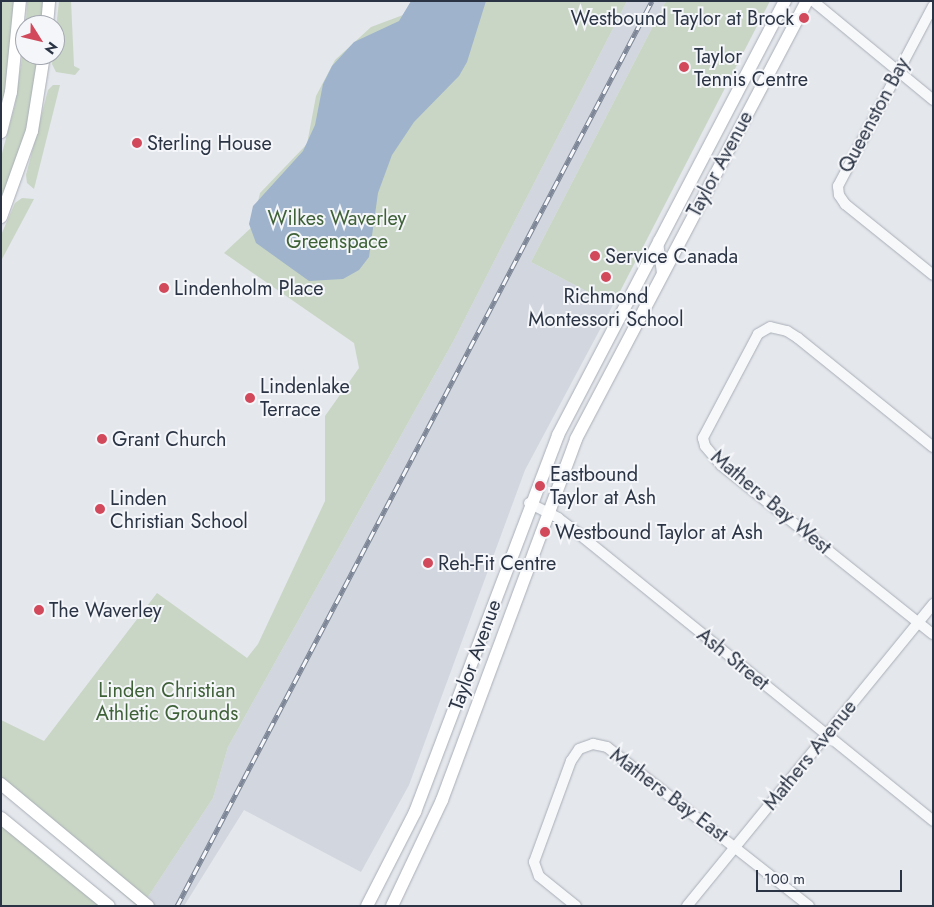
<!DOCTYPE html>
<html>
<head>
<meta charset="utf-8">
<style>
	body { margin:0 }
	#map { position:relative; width:934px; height:907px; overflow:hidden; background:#e4e7ec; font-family:Jost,sans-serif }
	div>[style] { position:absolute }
	.built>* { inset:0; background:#d2d6de }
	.green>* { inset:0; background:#c9d6c5 }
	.water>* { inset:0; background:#9fb4cc }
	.roads { filter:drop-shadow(0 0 1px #a9aeb7) drop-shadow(0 0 1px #a9aeb7) }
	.minor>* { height:10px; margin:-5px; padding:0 5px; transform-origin:5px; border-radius:5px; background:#f7f8fa }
	.major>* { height:12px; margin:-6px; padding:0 6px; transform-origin:6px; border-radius:6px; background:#fff }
	.rail>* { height:5px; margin-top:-2.5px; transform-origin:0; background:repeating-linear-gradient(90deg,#f4f6f9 0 9px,#7d8696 0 18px); box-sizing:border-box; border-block:1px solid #7d8696 }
	.dots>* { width:14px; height:14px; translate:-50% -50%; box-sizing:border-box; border:2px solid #f4f6f9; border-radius:50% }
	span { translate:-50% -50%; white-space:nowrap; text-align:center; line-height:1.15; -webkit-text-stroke:4px #f4f6f9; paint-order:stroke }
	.poi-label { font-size:20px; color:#2b3445 }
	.right { translate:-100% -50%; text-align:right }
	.left { translate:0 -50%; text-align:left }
	.street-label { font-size:20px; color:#2b3445 }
	.park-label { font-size:20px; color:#3f6138 }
	.frame { position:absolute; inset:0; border:2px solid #2b3445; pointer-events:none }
	.north { position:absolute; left:15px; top:15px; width:50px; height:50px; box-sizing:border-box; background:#f4f6f9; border:1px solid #a4a8b1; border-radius:50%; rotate:126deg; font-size:14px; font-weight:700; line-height:20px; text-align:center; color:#2b3445 }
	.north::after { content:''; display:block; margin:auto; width:18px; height:22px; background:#d1495b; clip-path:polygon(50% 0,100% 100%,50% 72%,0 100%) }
	.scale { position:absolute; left:756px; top:870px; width:146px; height:22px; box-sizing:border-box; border:2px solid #2b3445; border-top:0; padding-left:6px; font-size:15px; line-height:18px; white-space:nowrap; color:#2b3445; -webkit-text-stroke:4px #f4f6f9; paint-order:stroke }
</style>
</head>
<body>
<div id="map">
	<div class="built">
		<i style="clip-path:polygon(627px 1px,666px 1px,531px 262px,613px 305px,525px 470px,409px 785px,361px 872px,244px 810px,184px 906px,142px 906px,213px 798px,228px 747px,454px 340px)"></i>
	</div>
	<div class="green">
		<i style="clip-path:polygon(1px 1px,14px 1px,8px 83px,1px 109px)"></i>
		<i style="clip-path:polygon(27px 1px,43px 1px,43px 25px,26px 25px)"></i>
		<i style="clip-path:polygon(59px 1px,71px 1px,74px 66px,80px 69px,75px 75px,56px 72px,52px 64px)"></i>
		<i style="clip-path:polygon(412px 1px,627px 1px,454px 340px,228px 747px,213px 798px,142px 906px,137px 906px,1px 791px,1px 720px,44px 741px,157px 593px,247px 658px,258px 644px,325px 501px,325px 416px,359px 368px,354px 343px,224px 253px,252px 227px,260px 193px,307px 144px,316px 96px,335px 60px,371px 27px,403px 15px)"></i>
		<i style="clip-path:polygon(666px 1px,770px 1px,613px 305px,531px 262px)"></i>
		<i style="clip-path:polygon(25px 38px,25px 55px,40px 55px,31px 116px,1px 204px,1px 157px,15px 105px)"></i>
		<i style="clip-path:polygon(53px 85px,60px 85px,34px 189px,27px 183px,26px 175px,48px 90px)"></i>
		<i style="clip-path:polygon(22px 198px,34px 199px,1px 261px,1px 235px,15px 203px)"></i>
		<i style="clip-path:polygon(1px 825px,101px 906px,1px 906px)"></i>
	</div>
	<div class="water">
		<i style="clip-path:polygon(411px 1px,486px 1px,467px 62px,459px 76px,414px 122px,392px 155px,378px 193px,369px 257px,359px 270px,343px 279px,309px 281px,256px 243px,249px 224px,253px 206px,303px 151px,315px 125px,323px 84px,332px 66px,354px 42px,399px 21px)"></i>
	</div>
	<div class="roads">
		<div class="minor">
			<i style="left:813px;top:1px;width:156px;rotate:39.5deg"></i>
			<i style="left:933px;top:6px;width:204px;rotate:117.8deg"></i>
			<i style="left:838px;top:186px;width:9px;rotate:84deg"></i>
			<i style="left:839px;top:195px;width:11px;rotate:56deg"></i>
			<i style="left:845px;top:204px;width:113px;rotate:38.9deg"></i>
			<i style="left:658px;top:241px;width:32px;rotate:83deg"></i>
			<i style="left:933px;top:447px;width:174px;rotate:-141.1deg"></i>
			<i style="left:798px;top:338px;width:13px;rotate:-148deg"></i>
			<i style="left:787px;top:331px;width:17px;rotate:-167deg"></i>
			<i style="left:770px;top:327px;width:14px;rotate:150deg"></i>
			<i style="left:758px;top:334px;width:118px;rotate:117.9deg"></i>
			<i style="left:703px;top:438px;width:8px;rotate:76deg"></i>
			<i style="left:705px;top:446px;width:25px;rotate:50deg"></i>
			<i style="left:721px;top:465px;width:271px;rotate:38.6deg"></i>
			<i style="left:529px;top:503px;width:33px;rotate:27deg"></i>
			<i style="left:558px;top:518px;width:26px;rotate:37deg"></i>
			<i style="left:579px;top:534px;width:456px;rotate:39deg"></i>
			<i style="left:576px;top:906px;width:48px;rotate:-141deg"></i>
			<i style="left:539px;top:876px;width:15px;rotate:-110deg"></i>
			<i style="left:534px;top:862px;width:108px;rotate:-69.9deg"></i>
			<i style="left:571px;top:761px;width:14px;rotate:-56deg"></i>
			<i style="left:579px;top:749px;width:15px;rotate:-20deg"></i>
			<i style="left:593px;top:744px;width:14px;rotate:12deg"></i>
			<i style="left:607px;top:747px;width:257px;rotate:38.2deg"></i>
			<i style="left:687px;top:906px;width:390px;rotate:-50.8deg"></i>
		</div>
		<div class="major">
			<i style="left:47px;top:25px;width:24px;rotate:-85deg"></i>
			<i style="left:1px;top:132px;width:41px;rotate:-76deg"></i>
			<i style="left:11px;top:92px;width:91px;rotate:-84.4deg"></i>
			<i style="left:1px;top:217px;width:91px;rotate:-70.2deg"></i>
			<i style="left:32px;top:131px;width:77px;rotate:-81deg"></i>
			<i style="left:1px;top:784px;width:191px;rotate:39.7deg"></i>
			<i style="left:1px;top:818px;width:139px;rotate:39.2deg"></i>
			<i style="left:367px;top:906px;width:106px;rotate:-62.9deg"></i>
			<i style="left:415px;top:812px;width:403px;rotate:-69.2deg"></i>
			<i style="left:558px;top:435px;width:490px;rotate:-62.4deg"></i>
			<i style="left:392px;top:906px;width:117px;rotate:-64.7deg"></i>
			<i style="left:442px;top:800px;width:385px;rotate:-69.6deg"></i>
			<i style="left:576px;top:439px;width:495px;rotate:-62.2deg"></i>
		</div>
	</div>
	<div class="rail">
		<i style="left:177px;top:906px;width:1022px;rotate:-62.31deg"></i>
	</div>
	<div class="dots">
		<i style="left:804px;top:18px;background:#d1495b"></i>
		<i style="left:684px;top:67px;background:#d1495b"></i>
		<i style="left:137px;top:143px;background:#d1495b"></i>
		<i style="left:595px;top:256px;background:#d1495b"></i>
		<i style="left:606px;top:277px;background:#d1495b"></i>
		<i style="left:164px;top:288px;background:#d1495b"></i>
		<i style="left:250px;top:398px;background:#d1495b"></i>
		<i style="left:102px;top:439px;background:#d1495b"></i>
		<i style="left:540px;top:486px;background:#d1495b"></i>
		<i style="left:100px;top:509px;background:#d1495b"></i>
		<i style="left:545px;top:532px;background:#d1495b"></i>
		<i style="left:428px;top:563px;background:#d1495b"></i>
		<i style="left:39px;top:610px;background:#d1495b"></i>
	</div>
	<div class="poi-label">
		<span class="right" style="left:794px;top:18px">Westbound Taylor at Brock</span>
		<span class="left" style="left:694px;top:68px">Taylor<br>Tennis Centre</span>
		<span class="left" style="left:147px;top:143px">Sterling House</span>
		<span class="left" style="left:605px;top:256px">Service Canada</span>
		<span class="left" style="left:174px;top:288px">Lindenholm Place</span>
		<span style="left:606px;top:308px">Richmond<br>Montessori School</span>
		<span class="left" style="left:260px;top:398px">Lindenlake<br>Terrace</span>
		<span class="left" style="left:112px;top:439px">Grant Church</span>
		<span class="left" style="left:550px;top:486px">Eastbound<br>Taylor at Ash</span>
		<span class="left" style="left:110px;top:510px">Linden<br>Christian School</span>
		<span class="left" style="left:555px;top:532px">Westbound Taylor at Ash</span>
		<span class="left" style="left:438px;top:563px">Reh-Fit Centre</span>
		<span class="left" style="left:49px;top:610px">The Waverley</span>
	</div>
	<div class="street-label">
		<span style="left:874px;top:115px;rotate:-62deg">Queenston Bay</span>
		<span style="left:720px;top:164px;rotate:-62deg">Taylor Avenue</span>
		<span style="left:771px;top:502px;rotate:40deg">Mathers Bay West</span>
		<span style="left:475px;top:655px;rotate:-70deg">Taylor Avenue</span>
		<span style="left:733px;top:659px;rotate:39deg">Ash Street</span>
		<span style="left:810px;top:755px;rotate:-51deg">Mathers Avenue</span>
		<span style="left:669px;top:795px;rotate:37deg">Mathers Bay East</span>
	</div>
	<div class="park-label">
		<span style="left:337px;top:230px">Wilkes Waverley<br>Greenspace</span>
		<span style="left:167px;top:702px">Linden Christian<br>Athletic Grounds</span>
	</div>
	<div class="frame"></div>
	<div class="north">N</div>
	<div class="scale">100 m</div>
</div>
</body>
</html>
